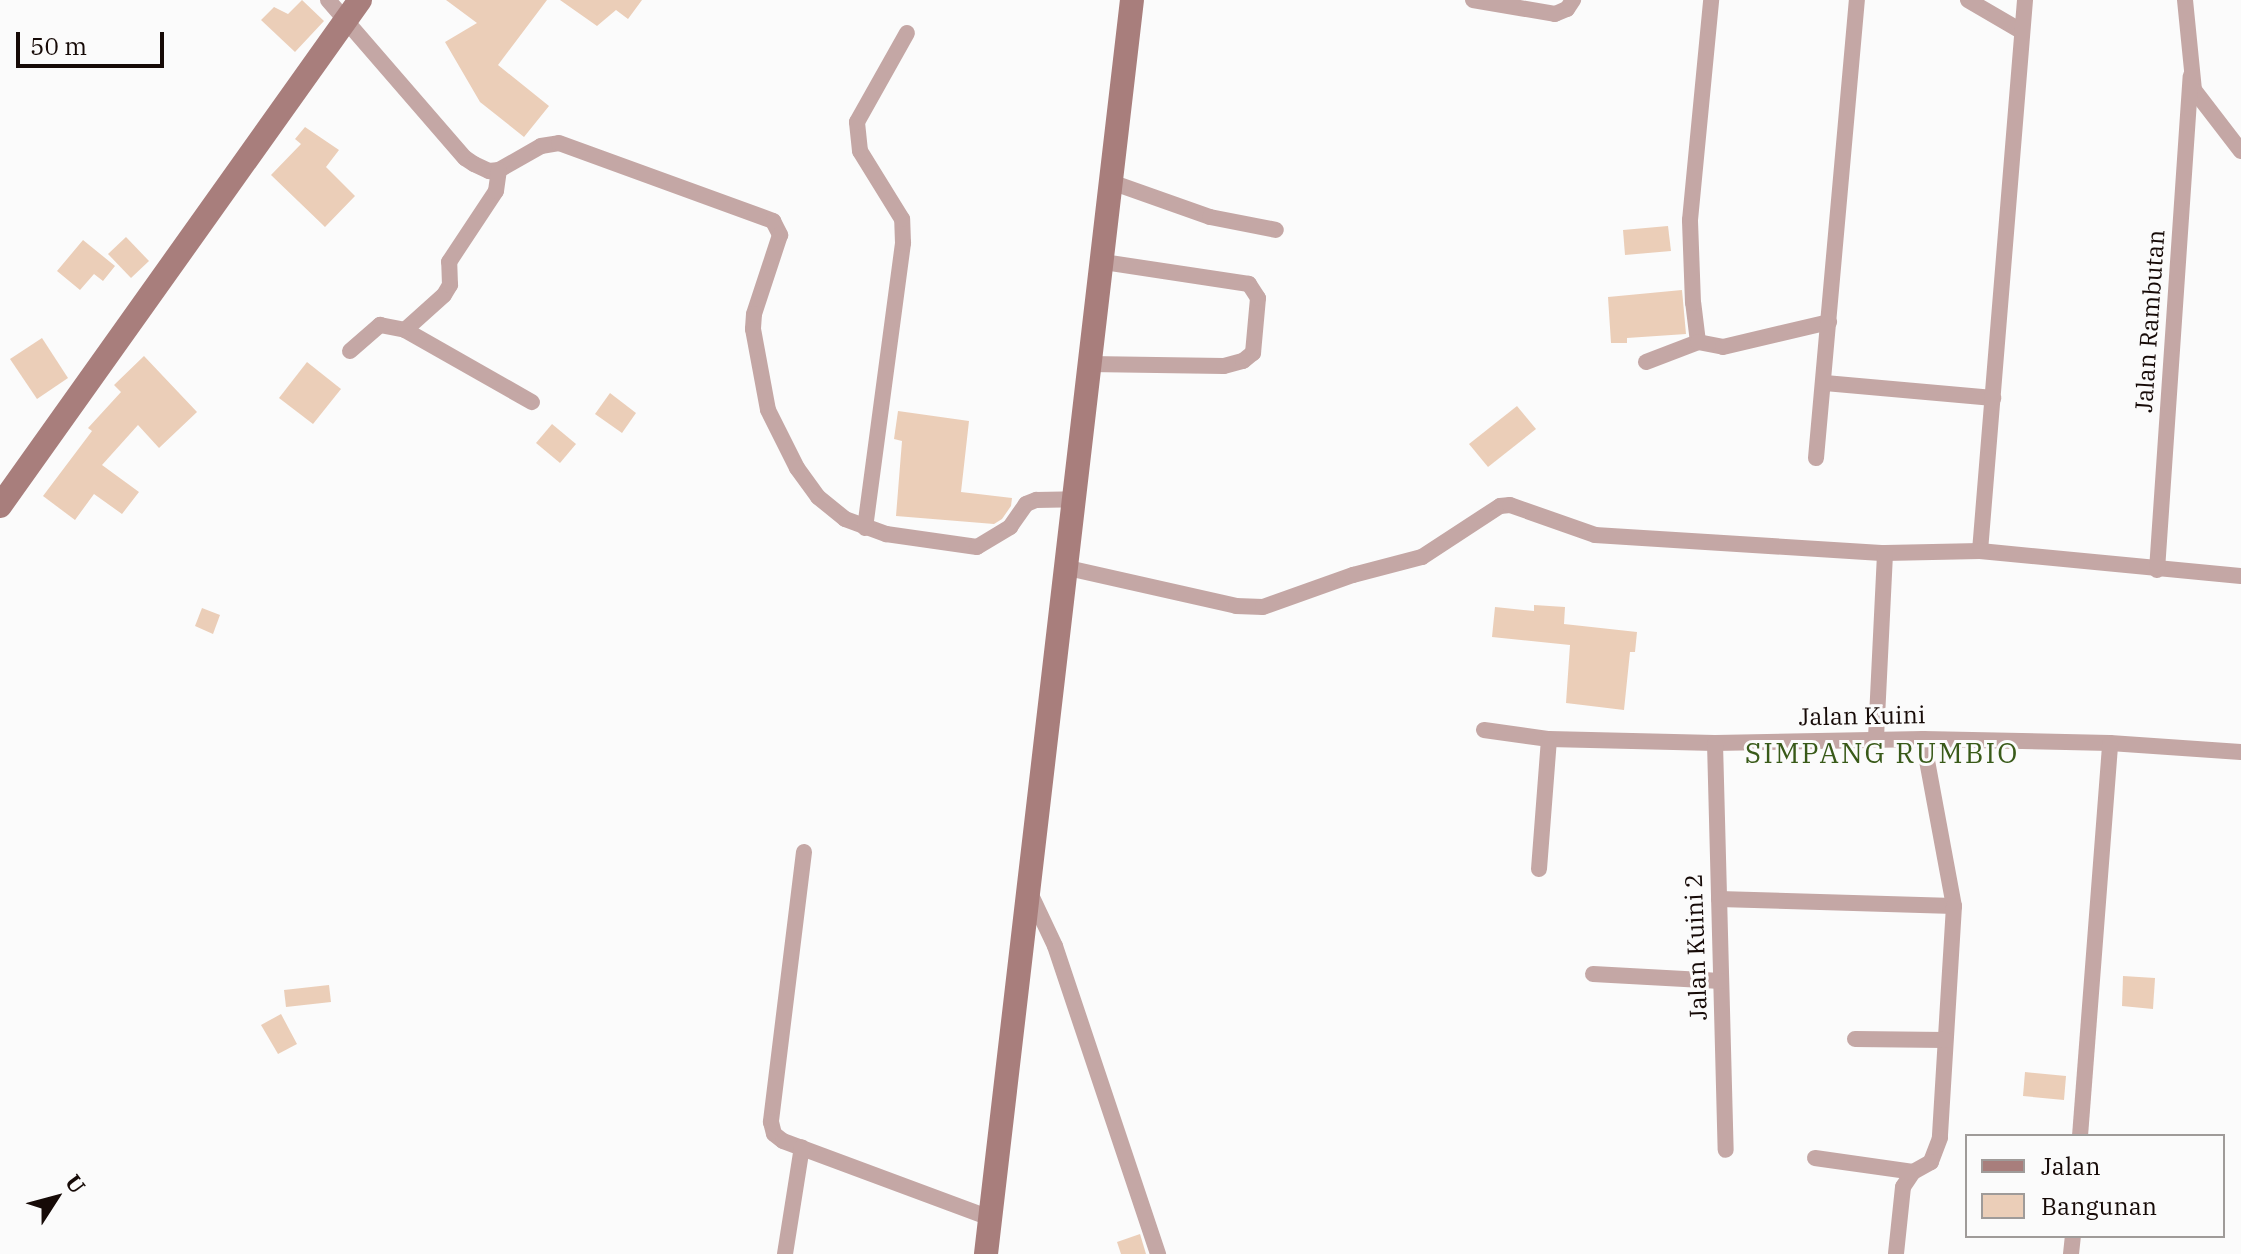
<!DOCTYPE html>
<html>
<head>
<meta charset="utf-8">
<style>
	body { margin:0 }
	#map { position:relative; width:2241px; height:1254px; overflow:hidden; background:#fbfbfb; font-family:"IBM Plex Serif",serif }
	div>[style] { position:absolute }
	.building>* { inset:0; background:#ebceb8 }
	.street>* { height:16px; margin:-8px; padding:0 8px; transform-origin:8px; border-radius:8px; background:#c4a7a5 }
	.secondary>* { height:24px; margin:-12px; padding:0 12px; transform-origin:12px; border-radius:12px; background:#a87e7c }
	span { translate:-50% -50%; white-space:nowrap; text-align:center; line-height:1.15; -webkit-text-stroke:6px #fbfbfb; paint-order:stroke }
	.street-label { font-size:24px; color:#160a07 }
	.quarter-label { font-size:28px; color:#395a19; letter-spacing:2px }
	.legend { position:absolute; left:1965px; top:1134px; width:260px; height:104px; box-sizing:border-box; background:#fbfbfb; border:2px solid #9f9b99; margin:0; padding:10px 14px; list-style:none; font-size:24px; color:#160a07 }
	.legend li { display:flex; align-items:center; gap:16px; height:40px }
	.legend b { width:40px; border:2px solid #9f9b99 }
	.north { position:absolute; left:16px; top:1158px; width:80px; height:80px; -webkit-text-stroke:6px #fbfbfb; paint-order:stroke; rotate:54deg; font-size:22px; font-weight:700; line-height:32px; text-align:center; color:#160a07 }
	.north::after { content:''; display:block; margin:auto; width:28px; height:36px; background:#160a07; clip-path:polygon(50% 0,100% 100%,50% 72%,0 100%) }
	.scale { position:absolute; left:16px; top:32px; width:148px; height:36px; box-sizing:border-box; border:4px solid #160a07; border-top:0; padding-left:10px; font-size:24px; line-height:28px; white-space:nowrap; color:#160a07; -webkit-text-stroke:6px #fbfbfb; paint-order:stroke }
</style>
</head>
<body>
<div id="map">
	<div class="building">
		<i style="clip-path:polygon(302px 0,324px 21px,295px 52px,261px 20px,274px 7px,288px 14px)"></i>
		<i style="clip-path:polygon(446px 0,547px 0,498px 65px,549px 106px,524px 137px,480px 102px,445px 42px,477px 23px)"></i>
		<i style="clip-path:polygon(560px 0,642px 0,628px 19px,616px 10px,597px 26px)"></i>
		<i style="clip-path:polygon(305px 127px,339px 150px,326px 167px,355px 196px,325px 227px,271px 175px,301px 144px,295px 139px)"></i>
		<i style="clip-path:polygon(1668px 226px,1671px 251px,1625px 255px,1623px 230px)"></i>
		<i style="clip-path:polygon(126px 237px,149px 261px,131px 278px,108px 254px)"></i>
		<i style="clip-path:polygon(83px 240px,115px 266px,103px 281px,94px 274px,80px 290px,57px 271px)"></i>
		<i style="clip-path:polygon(1682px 290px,1686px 334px,1627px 338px,1627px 343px,1611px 343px,1608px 297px)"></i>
		<i style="clip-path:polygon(42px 338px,68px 378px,37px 399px,10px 359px)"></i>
		<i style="clip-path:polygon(144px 356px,197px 412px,159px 448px,138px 425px,102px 465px,139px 492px,122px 514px,94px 494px,75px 520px,43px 496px,92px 431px,88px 428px,121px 392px,114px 385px)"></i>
		<i style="clip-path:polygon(307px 362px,341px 389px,313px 424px,279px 398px)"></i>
		<i style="clip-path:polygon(610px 393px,636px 413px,622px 433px,595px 414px)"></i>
		<i style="clip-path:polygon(1517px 406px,1536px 429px,1488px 467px,1469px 444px)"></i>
		<i style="clip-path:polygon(898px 411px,969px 421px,961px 492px,1012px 498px,1011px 506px,1002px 519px,994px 524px,896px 516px,902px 441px,894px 439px)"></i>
		<i style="clip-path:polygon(552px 424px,576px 444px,560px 463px,536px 443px)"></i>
		<i style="clip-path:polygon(1534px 605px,1565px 607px,1564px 624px,1637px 632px,1635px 652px,1630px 652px,1624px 710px,1566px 703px,1570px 645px,1492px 637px,1495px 607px,1534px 611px)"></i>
		<i style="clip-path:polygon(202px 608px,220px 615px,213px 634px,195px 626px)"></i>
		<i style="clip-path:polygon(2123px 976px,2155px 978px,2153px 1009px,2122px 1006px)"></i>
		<i style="clip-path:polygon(329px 985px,331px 1002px,286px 1007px,284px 990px)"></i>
		<i style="clip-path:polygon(281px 1014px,297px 1044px,278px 1054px,261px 1025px)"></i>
		<i style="clip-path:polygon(2025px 1072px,2066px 1076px,2064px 1100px,2023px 1096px)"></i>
		<i style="clip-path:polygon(1140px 1234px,1146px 1254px,1121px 1254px,1117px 1242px)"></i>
	</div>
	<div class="street">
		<i style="left:328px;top:0;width:209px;rotate:49.1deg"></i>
		<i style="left:465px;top:158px;width:11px;rotate:34deg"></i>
		<i style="left:474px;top:164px;width:17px;rotate:25deg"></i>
		<i style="left:489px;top:171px;width:10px;rotate:-6deg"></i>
		<i style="left:499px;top:170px;width:48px;rotate:-29.7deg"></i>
		<i style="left:541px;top:146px;width:18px;rotate:-9deg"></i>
		<i style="left:559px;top:143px;width:228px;rotate:20deg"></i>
		<i style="left:773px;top:221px;width:16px;rotate:63deg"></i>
		<i style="left:780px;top:235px;width:83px;rotate:108.2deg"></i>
		<i style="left:754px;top:314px;width:15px;rotate:94deg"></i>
		<i style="left:753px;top:329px;width:82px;rotate:79.5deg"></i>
		<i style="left:768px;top:410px;width:65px;rotate:63.4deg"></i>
		<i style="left:797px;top:468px;width:36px;rotate:54deg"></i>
		<i style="left:818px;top:497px;width:35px;rotate:39deg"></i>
		<i style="left:845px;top:519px;width:44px;rotate:20.1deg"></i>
		<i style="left:886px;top:534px;width:92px;rotate:8.1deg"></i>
		<i style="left:977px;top:547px;width:39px;rotate:-31deg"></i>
		<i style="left:1010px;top:527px;width:28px;rotate:-55deg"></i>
		<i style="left:1026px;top:504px;width:11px;rotate:-22deg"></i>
		<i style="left:1036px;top:500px;width:39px;rotate:-1deg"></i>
		<i style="left:1473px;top:0;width:83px;rotate:9.7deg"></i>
		<i style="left:1555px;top:14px;width:13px;rotate:-23deg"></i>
		<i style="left:1567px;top:9px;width:11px;rotate:-56deg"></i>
		<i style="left:1968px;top:0;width:61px;rotate:30.3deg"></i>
		<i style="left:2185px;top:0;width:90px;rotate:84.3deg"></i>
		<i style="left:2194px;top:90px;width:77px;rotate:52.4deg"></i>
		<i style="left:1111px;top:182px;width:105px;rotate:19.5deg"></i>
		<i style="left:1210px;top:217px;width:67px;rotate:11.1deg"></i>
		<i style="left:405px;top:330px;width:146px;rotate:29.6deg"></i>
		<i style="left:1698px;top:342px;width:39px;rotate:-97deg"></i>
		<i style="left:1693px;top:303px;width:83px;rotate:-92.1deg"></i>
		<i style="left:1690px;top:220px;width:221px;rotate:-84.5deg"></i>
		<i style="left:350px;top:351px;width:40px;rotate:-41deg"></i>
		<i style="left:380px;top:325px;width:25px;rotate:11deg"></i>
		<i style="left:405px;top:330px;width:52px;rotate:-41.9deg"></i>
		<i style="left:444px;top:295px;width:12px;rotate:-59deg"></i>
		<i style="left:450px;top:285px;width:23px;rotate:-92deg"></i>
		<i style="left:449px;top:262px;width:85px;rotate:-56.5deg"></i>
		<i style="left:496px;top:191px;width:21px;rotate:-82deg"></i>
		<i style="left:1646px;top:362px;width:56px;rotate:-21deg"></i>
		<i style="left:1698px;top:342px;width:25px;rotate:11deg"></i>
		<i style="left:1723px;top:347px;width:109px;rotate:-13.3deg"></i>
		<i style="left:1089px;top:364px;width:135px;rotate:0.8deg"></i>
		<i style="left:1224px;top:366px;width:20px;rotate:-15deg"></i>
		<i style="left:1243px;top:361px;width:13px;rotate:-39deg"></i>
		<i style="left:1253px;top:353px;width:55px;rotate:-84.8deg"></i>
		<i style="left:1258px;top:298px;width:17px;rotate:-123deg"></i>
		<i style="left:1249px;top:284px;width:148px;rotate:-171.4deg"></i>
		<i style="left:1825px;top:383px;width:169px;rotate:5.1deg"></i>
		<i style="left:1816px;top:458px;width:460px;rotate:-84.9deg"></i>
		<i style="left:865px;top:528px;width:288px;rotate:-82.4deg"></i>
		<i style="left:903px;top:243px;width:24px;rotate:-92deg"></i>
		<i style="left:902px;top:219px;width:80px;rotate:-121.7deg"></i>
		<i style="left:860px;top:151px;width:29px;rotate:-96deg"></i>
		<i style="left:857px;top:122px;width:102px;rotate:-60.7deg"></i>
		<i style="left:1980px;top:551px;width:553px;rotate:-85.33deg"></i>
		<i style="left:1068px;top:568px;width:172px;rotate:12.7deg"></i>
		<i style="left:1236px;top:606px;width:27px;rotate:2deg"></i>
		<i style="left:1263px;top:607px;width:96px;rotate:-19.6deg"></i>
		<i style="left:1353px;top:575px;width:71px;rotate:-14.6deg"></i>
		<i style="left:1422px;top:557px;width:93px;rotate:-33.2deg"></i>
		<i style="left:1500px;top:506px;width:10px;rotate:-6deg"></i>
		<i style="left:1510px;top:505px;width:90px;rotate:19.4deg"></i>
		<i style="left:1595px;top:535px;width:291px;rotate:3.6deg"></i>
		<i style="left:1885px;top:553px;width:95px;rotate:-1.2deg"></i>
		<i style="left:1980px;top:551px;width:262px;rotate:5.5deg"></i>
		<i style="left:2157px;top:570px;width:495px;rotate:-86.1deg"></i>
		<i style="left:1484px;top:730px;width:66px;rotate:7.9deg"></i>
		<i style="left:1549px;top:739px;width:166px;rotate:1.4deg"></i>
		<i style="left:1715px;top:743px;width:208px;rotate:-1.1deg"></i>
		<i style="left:1923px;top:739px;width:187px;rotate:1.2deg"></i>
		<i style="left:2110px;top:743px;width:131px;rotate:3.9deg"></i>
		<i style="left:1876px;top:738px;width:185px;rotate:-87.2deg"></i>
		<i style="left:1923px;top:739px;width:170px;rotate:79.5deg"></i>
		<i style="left:1715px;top:743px;width:407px;rotate:88.5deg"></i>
		<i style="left:804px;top:852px;width:272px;rotate:97deg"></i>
		<i style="left:771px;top:1122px;width:12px;rotate:76deg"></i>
		<i style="left:774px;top:1134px;width:11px;rotate:38deg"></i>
		<i style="left:783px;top:1141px;width:221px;rotate:20.4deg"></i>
		<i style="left:1539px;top:869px;width:130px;rotate:-85.6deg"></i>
		<i style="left:1029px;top:891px;width:61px;rotate:64.7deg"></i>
		<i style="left:1055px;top:946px;width:325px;rotate:71.5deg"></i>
		<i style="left:1719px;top:899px;width:235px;rotate:1.7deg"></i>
		<i style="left:1954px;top:906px;width:232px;rotate:93.5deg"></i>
		<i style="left:1940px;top:1138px;width:26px;rotate:111deg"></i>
		<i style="left:1931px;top:1162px;width:21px;rotate:151deg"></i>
		<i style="left:1913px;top:1172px;width:18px;rotate:124deg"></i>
		<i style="left:1903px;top:1187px;width:67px;rotate:96deg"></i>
		<i style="left:1593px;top:974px;width:128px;rotate:3.1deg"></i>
		<i style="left:1855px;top:1039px;width:90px;rotate:0.6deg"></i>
		<i style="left:2080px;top:1136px;width:394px;rotate:-85.6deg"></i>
		<i style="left:1815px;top:1158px;width:99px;rotate:8.1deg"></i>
		<i style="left:785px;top:1254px;width:108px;rotate:-81deg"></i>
		<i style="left:2071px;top:1254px;width:18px;rotate:-84deg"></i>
	</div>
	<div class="secondary">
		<i style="left:0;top:506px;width:621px;rotate:-54.57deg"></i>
		<i style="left:986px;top:1254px;width:1262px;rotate:-83.36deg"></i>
	</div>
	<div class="street-label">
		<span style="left:2150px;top:321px;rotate:-86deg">Jalan Rambutan</span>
		<span style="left:1862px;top:716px;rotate:-1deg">Jalan Kuini</span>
		<span style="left:1696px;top:947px;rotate:-92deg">Jalan Kuini 2</span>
	</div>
	<div class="quarter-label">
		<span style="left:1882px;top:753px">SIMPANG RUMBIO</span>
	</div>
	<ul class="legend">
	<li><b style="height:10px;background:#a87e7c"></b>Jalan</li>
	<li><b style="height:22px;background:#ebceb8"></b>Bangunan</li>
	</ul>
	<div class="north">U</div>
	<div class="scale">50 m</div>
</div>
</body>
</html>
